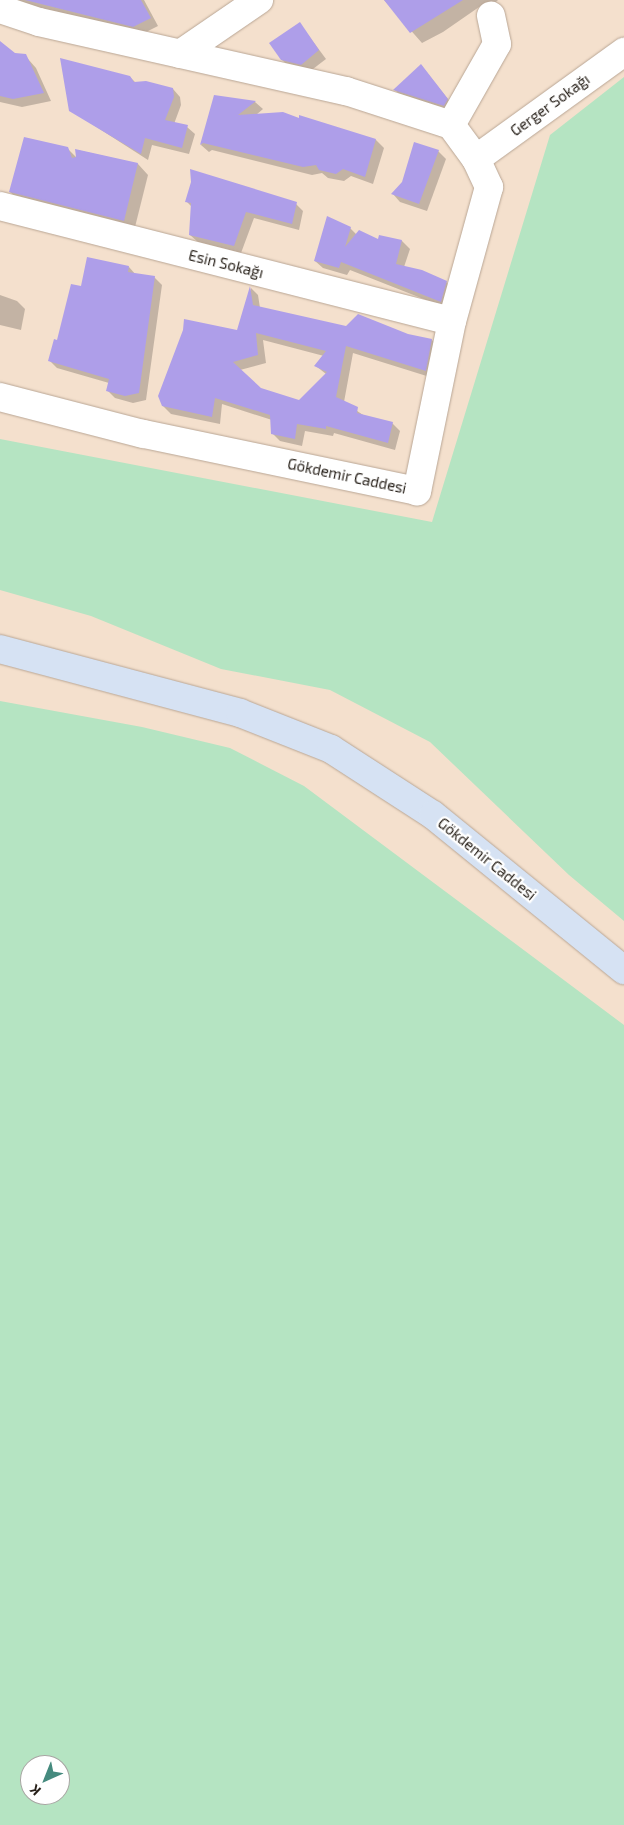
<!DOCTYPE html>
<html>
<head>
<meta charset="utf-8">
<style>
	body { margin:0 }
	#map { position:relative; width:624px; height:1825px; overflow:hidden; background:#f4e0cd; font-family:"Exo 2",sans-serif }
	div>[style] { position:absolute }
	.green>* { inset:0; background:#b5e4c2 }
	.shadow>* { inset:0; background:#0003 }
	.building>* { inset:0; background:#ae9ee9 }
	.roads { filter:drop-shadow(0 0 1px #b9a695) drop-shadow(0 0 1px #b9a695) }
	.minor>* { height:28px; margin:-14px; padding:0 14px; transform-origin:14px; border-radius:14px; background:#fff }
	.secondary>* { height:28px; margin:-14px; padding:0 14px; transform-origin:14px; border-radius:14px; background:#d6e2f3 }
	span { translate:-50% -50%; white-space:nowrap; text-align:center; line-height:1.15; -webkit-text-stroke:4.5px #fff; paint-order:stroke }
	.street-label { font-size:15px; color:#261f18 }
	.north { position:absolute; left:20px; top:1755px; width:50px; height:50px; box-sizing:border-box; background:#fff; border:1px solid #a8a5a3; border-radius:50%; rotate:224deg; font-size:14px; font-weight:700; line-height:20px; text-align:center; color:#261f18 }
	.north::after { content:''; display:block; margin:auto; width:18px; height:22px; background:#458a7e; clip-path:polygon(50% 0,100% 100%,50% 72%,0 100%) }
</style>
</head>
<body>
<div id="map">
	<div class="green">
		<i style="clip-path:polygon(624px 77px,624px 921px,569px 875px,430px 742px,330px 690px,221px 669px,91px 616px,0 590px,0 439px,432px 522px,550px 135px)"></i>
		<i style="clip-path:polygon(evenodd,0 701px,142px 727px,230px 748px,304px 786px,624px 1025px,624px 1825px,0 1825px,0 701px,30px 1765px,60px 1765px,60px 1795px,30px 1795px,30px 1765px)"></i>
	</div>
	<div class="shadow">
		<i style="clip-path:polygon(10px 0,144px 0,158px 26px,142px 34px,52px 14px)"></i>
		<i style="clip-path:polygon(384px 0,498px 0,487px 10px,482px 5px,443px 32px,422px 43px)"></i>
		<i style="clip-path:polygon(300px 24px,326px 59px,309px 72px,291px 68px,282px 60px)"></i>
		<i style="clip-path:polygon(0 47px,28px 59px,36px 68px,51px 101px,22px 107px,0 102px)"></i>
		<i style="clip-path:polygon(421px 65px,455px 108px,452px 113px,402px 97px,395px 90px)"></i>
		<i style="clip-path:polygon(130px 77px,136px 83px,173px 89px,180px 97px,181px 105px,174px 124px,187px 127px,195px 134px,189px 154px,152px 145px,148px 160px,70px 110px)"></i>
		<i style="clip-path:polygon(215px 97px,255px 102px,263px 109px,256px 115px,300px 120px,376px 140px,384px 148px,373px 184px,351px 176px,344px 181px,328px 178px,322px 173px,312px 175px,212px 150px,209px 152px,201px 145px)"></i>
		<i style="clip-path:polygon(67px 148px,78px 159px,77px 150px,138px 164px,148px 175px,134px 231px,21px 202px,10px 192px)"></i>
		<i style="clip-path:polygon(438px 151px,446px 159px,427px 211px,400px 202px,393px 194px)"></i>
		<i style="clip-path:polygon(187px 202px,296px 204px,303px 211px,299px 230px,254px 218px,241px 253px,198px 242px,190px 235px,192px 207px)"></i>
		<i style="clip-path:polygon(350px 228px,357px 235px,379px 241px,380px 237px,402px 241px,410px 249px,404px 267px,446px 282px,454px 290px,449px 309px,350px 270px,347px 275px,323px 268px,315px 261px)"></i>
		<i style="clip-path:polygon(129px 267px,136px 275px,154px 277px,162px 285px,146px 400px,133px 403px,115px 398px,107px 390px,109px 383px,57px 368px,50px 361px,82px 288px)"></i>
		<i style="clip-path:polygon(evenodd,251px 288px,258px 295px,260px 308px,346px 328px,432px 340px,439px 348px,433px 378px,353px 353px,344px 402px,366px 417px,392px 423px,400px 431px,395px 450px,334px 433px,333px 436px,305px 431px,302px 446px,280px 441px,272px 433px,272px 420px,222px 404px,220px 424px,171px 414px,163px 406px,238px 331px,251px 288px,263px 340px,324px 356px,316px 366px,326px 374px,300px 402px,260px 389px,240px 370px,266px 363px,263px 340px)"></i>
		<i style="clip-path:polygon(0 295px,17px 301px,25px 309px,21px 330px,0 325px)"></i>
	</div>
	<div class="building">
		<i style="clip-path:polygon(25px 0,141px 0,151px 18px,133px 27px)"></i>
		<i style="clip-path:polygon(384px 0,463px 0,410px 33px)"></i>
		<i style="clip-path:polygon(300px 22px,319px 50px,301px 65px,281px 60px,269px 43px)"></i>
		<i style="clip-path:polygon(0 41px,15px 53px,26px 54px,44px 93px,13px 99px,0 96px)"></i>
		<i style="clip-path:polygon(60px 58px,130px 76px,134px 82px,146px 81px,173px 88px,174px 97px,165px 120px,188px 125px,182px 148px,145px 138px,141px 154px,69px 111px)"></i>
		<i style="clip-path:polygon(421px 64px,448px 99px,444px 106px,393px 90px)"></i>
		<i style="clip-path:polygon(214px 95px,256px 101px,238px 115px,283px 112px,299px 118px,299px 115px,376px 139px,365px 177px,343px 169px,336px 174px,319px 170px,316px 165px,303px 167px,203px 143px,200px 145px)"></i>
		<i style="clip-path:polygon(24px 137px,68px 147px,72px 158px,76px 157px,75px 149px,138px 163px,124px 221px,9px 192px)"></i>
		<i style="clip-path:polygon(414px 142px,439px 150px,419px 204px,391px 194px,402px 182px)"></i>
		<i style="clip-path:polygon(190px 169px,297px 202px,292px 224px,246px 212px,234px 246px,189px 235px,191px 203px,185px 202px,191px 182px)"></i>
		<i style="clip-path:polygon(327px 216px,351px 227px,345px 247px,359px 230px,378px 239px,379px 235px,402px 240px,396px 264px,422px 270px,447px 281px,441px 302px,341px 262px,339px 268px,314px 261px)"></i>
		<i style="clip-path:polygon(87px 257px,129px 266px,128px 272px,155px 276px,139px 393px,125px 396px,106px 391px,109px 379px,48px 361px,54px 339px,57px 340px,71px 284px,81px 286px)"></i>
		<i style="clip-path:polygon(evenodd,250px 286px,253px 305px,346px 326px,358px 314px,408px 334px,432px 339px,426px 371px,346px 346px,336px 397px,358px 407px,357px 413px,393px 422px,388px 443px,326px 426px,326px 429px,297px 424px,295px 439px,271px 434px,270px 415px,215px 398px,212px 417px,162px 406px,158px 396px,183px 330px,184px 319px,237px 330px,250px 286px,256px 333px,326px 351px,314px 366px,327px 372px,299px 400px,261px 388px,233px 362px,258px 355px,256px 333px)"></i>
	</div>
	<div class="roads">
		<div class="minor">
			<i style="left:0;top:9px;width:41px;rotate:18.4deg"></i>
			<i style="left:39px;top:22px;width:315px;rotate:12.7deg"></i>
			<i style="left:346px;top:91px;width:110px;rotate:17.9deg"></i>
			<i style="left:451px;top:125px;width:42px;rotate:53.7deg"></i>
			<i style="left:476px;top:159px;width:31px;rotate:65deg"></i>
			<i style="left:489px;top:187px;width:139px;rotate:105.4deg"></i>
			<i style="left:452px;top:321px;width:174px;rotate:101.6deg"></i>
			<i style="left:417px;top:491px;width:280px;rotate:-168.2deg"></i>
			<i style="left:143px;top:434px;width:148px;rotate:-165.5deg"></i>
			<i style="left:180px;top:54px;width:96px;rotate:-34.4deg"></i>
			<i style="left:451px;top:125px;width:93px;rotate:-60.4deg"></i>
			<i style="left:497px;top:44px;width:29px;rotate:-102deg"></i>
			<i style="left:476px;top:159px;width:183px;rotate:-35.9deg"></i>
			<i style="left:0;top:206px;width:466px;rotate:14.3deg"></i>
		</div>
		<div class="secondary">
			<i style="left:0;top:649px;width:248px;rotate:14.9deg"></i>
			<i style="left:240px;top:713px;width:98px;rotate:21.6deg"></i>
			<i style="left:331px;top:749px;width:121px;rotate:32.9deg"></i>
			<i style="left:433px;top:815px;width:246px;rotate:39.1deg"></i>
		</div>
	</div>
	<div class="street-label">
		<span style="left:550px;top:105px;rotate:-36deg">Gerger Sokağı</span>
		<span style="left:226px;top:264px;rotate:14deg">Esin Sokağı</span>
		<span style="left:347px;top:476px;rotate:12deg">Gökdemir Caddesi</span>
		<span style="left:487px;top:859px;rotate:39deg">Gökdemir Caddesi</span>
	</div>
	<div class="north">K</div>
</div>
</body>
</html>
